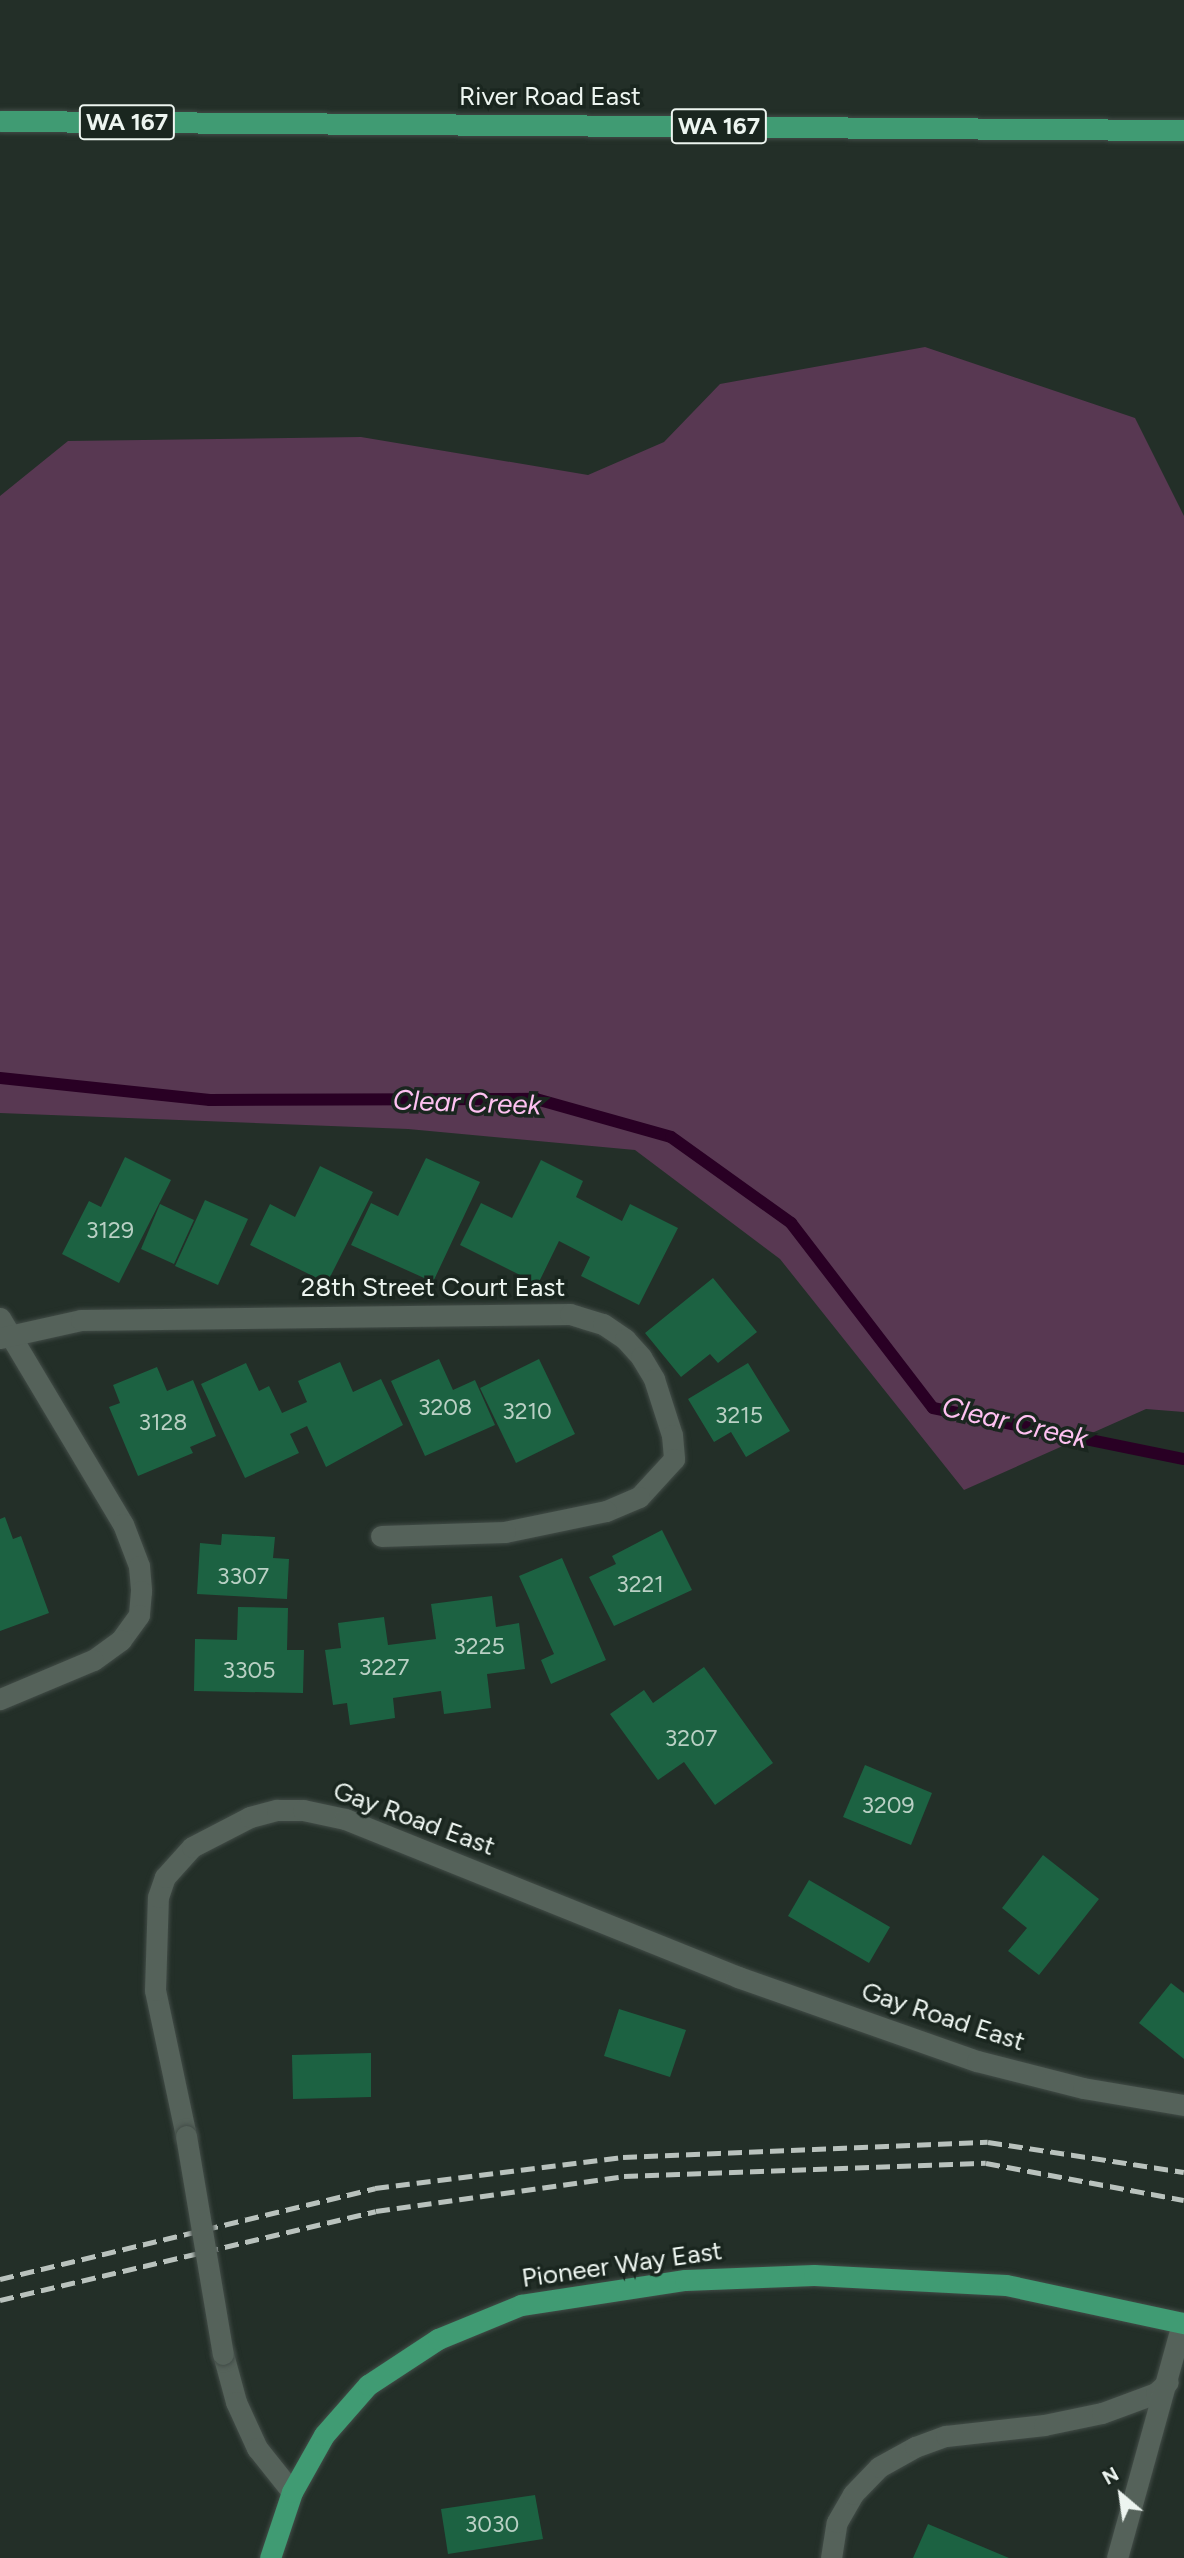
<!DOCTYPE html>
<html>
<head>
<meta charset="utf-8">
<style>
	body { margin:0 }
	#map { position:relative; width:1184px; height:2558px; overflow:hidden; background:#232f28; font-family:Figtree,sans-serif }
	div>[style] { position:absolute }
	.green>* { inset:0; background:#583852 }
	.stream>* { height:12px; margin:-6px; padding:0 6px; transform-origin:6px; border-radius:6px; background:#290024 }
	.building>* { inset:0; background:#1c6242 }
	.roads { filter:drop-shadow(0 0 2px #424c47) drop-shadow(0 0 2px #424c47) }
	.minor>* { height:21px; margin:-10.5px; padding:0 10.5px; transform-origin:10.5px; border-radius:10.5px; background:#55625a }
	.major>* { height:21px; margin:-10.5px; padding:0 10.5px; transform-origin:10.5px; border-radius:10.5px; background:#409b73 }
	.rail>* { height:5px; margin-top:-2.5px; transform-origin:0; background:repeating-linear-gradient(90deg,#b9c2bd 0 14px,transparent 0 21px) }
	.bridges { filter:drop-shadow(0 0 2px #424c47) drop-shadow(0 0 2px #424c47) }
	.minor-bridge>* { height:21px; margin:-10.5px; padding:0 10.5px; transform-origin:10.5px; border-radius:10.5px; background:#55625a }
	span { translate:-50% -50%; white-space:nowrap; text-align:center; line-height:1.15; -webkit-text-stroke:7px #1a261f; paint-order:stroke }
	.number-label { font-size:23px; color:#b9d0c4 }
	.number-label span { -webkit-text-stroke-width:0 }
	.shield-label span { padding:2px 5px; background:#1a261f; border:2px solid; border-radius:5px; -webkit-text-stroke-width:0 }
	.shield-label { font-size:24px; color:#edf5f0; font-weight:700 }
	.street-label { font-size:26px; color:#edf5f0 }
	.water-label { font-size:28px; color:#fec1f1; font-style:italic }
	.north { position:absolute; left:1086px; top:2460px; width:70px; height:70px; -webkit-text-stroke:5px #1a261f; paint-order:stroke; rotate:331deg; font-size:19px; font-weight:700; line-height:28px; text-align:center; color:#edf5f0 }
	.north::after { content:''; display:block; margin:auto; width:24px; height:32px; background:#edf5f0; clip-path:polygon(50% 0,100% 100%,50% 72%,0 100%) }
</style>
</head>
<body>
<div id="map">
	<div class="green">
		<i style="clip-path:polygon(925px 347px,1135px 418px,1184px 516px,1184px 1412px,1146px 1409px,964px 1490px,780px 1259px,635px 1150px,408px 1129px,0 1113px,0 496px,68px 441px,361px 437px,588px 475px,664px 442px,720px 384px)"></i>
	</div>
	<div class="stream">
		<i style="left:0;top:1078px;width:211px;rotate:6deg"></i>
		<i style="left:210px;top:1100px;width:326px;rotate:-0.2deg"></i>
		<i style="left:536px;top:1099px;width:140px;rotate:15.7deg"></i>
		<i style="left:671px;top:1137px;width:148px;rotate:35.6deg"></i>
		<i style="left:791px;top:1223px;width:233px;rotate:52.5deg"></i>
		<i style="left:933px;top:1408px;width:256px;rotate:11.5deg"></i>
	</div>
	<div class="building">
		<i style="clip-path:polygon(125px 1157px,171px 1180px,119px 1283px,62px 1254px,89px 1201px,101px 1207px)"></i>
		<i style="clip-path:polygon(426px 1158px,480px 1182px,433px 1282px,351px 1245px,371px 1203px,398px 1216px)"></i>
		<i style="clip-path:polygon(541px 1160px,583px 1181px,576px 1197px,622px 1221px,630px 1204px,678px 1228px,639px 1305px,581px 1276px,590px 1257px,559px 1241px,538px 1284px,460px 1245px,481px 1203px,512px 1218px)"></i>
		<i style="clip-path:polygon(320px 1166px,373px 1192px,327px 1283px,250px 1245px,270px 1204px,295px 1217px)"></i>
		<i style="clip-path:polygon(205px 1200px,248px 1219px,218px 1285px,175px 1266px)"></i>
		<i style="clip-path:polygon(160px 1204px,194px 1220px,174px 1264px,141px 1249px)"></i>
		<i style="clip-path:polygon(713px 1278px,757px 1332px,718px 1363px,710px 1354px,681px 1377px,645px 1333px)"></i>
		<i style="clip-path:polygon(439px 1359px,453px 1390px,475px 1380px,495px 1425px,425px 1456px,391px 1381px)"></i>
		<i style="clip-path:polygon(539px 1359px,575px 1434px,516px 1463px,480px 1388px)"></i>
		<i style="clip-path:polygon(340px 1362px,353px 1392px,381px 1379px,403px 1425px,326px 1467px,307px 1426px,290px 1434px,299px 1453px,245px 1478px,201px 1384px,246px 1363px,259px 1391px,269px 1386px,282px 1413px,307px 1402px,298px 1381px)"></i>
		<i style="clip-path:polygon(748px 1363px,790px 1431px,746px 1457px,731px 1432px,714px 1442px,688px 1399px)"></i>
		<i style="clip-path:polygon(157px 1367px,167px 1391px,193px 1380px,216px 1436px,190px 1447px,193px 1453px,138px 1476px,109px 1407px,120px 1403px,113px 1385px)"></i>
		<i style="clip-path:polygon(5px 1517px,13px 1539px,21px 1536px,49px 1613px,0 1631px,0 1519px)"></i>
		<i style="clip-path:polygon(662px 1530px,692px 1590px,614px 1626px,589px 1577px,616px 1564px,612px 1556px)"></i>
		<i style="clip-path:polygon(222px 1534px,275px 1537px,273px 1558px,289px 1559px,287px 1599px,197px 1594px,200px 1543px,221px 1545px)"></i>
		<i style="clip-path:polygon(562px 1558px,606px 1660px,551px 1684px,541px 1660px,554px 1654px,519px 1576px)"></i>
		<i style="clip-path:polygon(492px 1596px,496px 1627px,519px 1623px,525px 1669px,487px 1674px,491px 1708px,444px 1714px,441px 1691px,393px 1698px,395px 1718px,350px 1725px,347px 1703px,333px 1705px,325px 1650px,341px 1648px,338px 1623px,384px 1617px,388px 1645px,436px 1639px,431px 1604px)"></i>
		<i style="clip-path:polygon(238px 1607px,288px 1608px,287px 1650px,304px 1650px,303px 1693px,194px 1691px,195px 1639px,237px 1640px)"></i>
		<i style="clip-path:polygon(704px 1667px,773px 1763px,715px 1805px,684px 1762px,658px 1780px,610px 1714px,644px 1690px,653px 1703px)"></i>
		<i style="clip-path:polygon(865px 1765px,932px 1793px,911px 1845px,843px 1817px)"></i>
		<i style="clip-path:polygon(1043px 1855px,1099px 1899px,1039px 1975px,1008px 1951px,1027px 1928px,1002px 1908px)"></i>
		<i style="clip-path:polygon(809px 1880px,890px 1927px,869px 1963px,788px 1916px)"></i>
		<i style="clip-path:polygon(1171px 1983px,1184px 1993px,1184px 2059px,1139px 2023px)"></i>
		<i style="clip-path:polygon(619px 2009px,686px 2030px,670px 2077px,604px 2056px)"></i>
		<i style="clip-path:polygon(371px 2053px,371px 2097px,293px 2099px,292px 2055px)"></i>
		<i style="clip-path:polygon(535px 2495px,543px 2539px,448px 2554px,441px 2509px)"></i>
		<i style="clip-path:polygon(928px 2524px,1009px 2558px,913px 2558px)"></i>
	</div>
	<div class="roads">
		<div class="minor">
			<i style="left:0;top:1318px;width:240px;rotate:59.2deg"></i>
			<i style="left:123px;top:1524px;width:45px;rotate:69.1deg"></i>
			<i style="left:139px;top:1566px;width:25px;rotate:85deg"></i>
			<i style="left:141px;top:1591px;width:24px;rotate:95deg"></i>
			<i style="left:139px;top:1615px;width:31px;rotate:126deg"></i>
			<i style="left:121px;top:1640px;width:34px;rotate:144deg"></i>
			<i style="left:93px;top:1660px;width:101px;rotate:157.2deg"></i>
			<i style="left:0;top:1338px;width:83px;rotate:-12.5deg"></i>
			<i style="left:81px;top:1320px;width:489px;rotate:-0.7deg"></i>
			<i style="left:570px;top:1314px;width:34px;rotate:17deg"></i>
			<i style="left:603px;top:1324px;width:27px;rotate:34deg"></i>
			<i style="left:625px;top:1339px;width:24px;rotate:48deg"></i>
			<i style="left:641px;top:1357px;width:26px;rotate:59deg"></i>
			<i style="left:654px;top:1379px;width:59px;rotate:72.2deg"></i>
			<i style="left:672px;top:1435px;width:24px;rotate:85deg"></i>
			<i style="left:674px;top:1459px;width:52px;rotate:132.6deg"></i>
			<i style="left:639px;top:1497px;width:36px;rotate:157deg"></i>
			<i style="left:606px;top:1511px;width:103px;rotate:168.3deg"></i>
			<i style="left:505px;top:1532px;width:124px;rotate:178.2deg"></i>
			<i style="left:186px;top:2136px;width:149px;rotate:-102deg"></i>
			<i style="left:155px;top:1990px;width:93px;rotate:-88.2deg"></i>
			<i style="left:158px;top:1897px;width:21px;rotate:-71deg"></i>
			<i style="left:165px;top:1877px;width:40px;rotate:-48deg"></i>
			<i style="left:192px;top:1847px;width:65px;rotate:-27.3deg"></i>
			<i style="left:250px;top:1817px;width:28px;rotate:-15deg"></i>
			<i style="left:277px;top:1810px;width:26px"></i>
			<i style="left:303px;top:1810px;width:43px;rotate:12.1deg"></i>
			<i style="left:345px;top:1819px;width:424px;rotate:21.9deg"></i>
			<i style="left:738px;top:1977px;width:253px;rotate:19.4deg"></i>
			<i style="left:977px;top:2061px;width:109px;rotate:14.3deg"></i>
			<i style="left:1083px;top:2088px;width:102px;rotate:9.6deg"></i>
			<i style="left:223px;top:2354px;width:50px;rotate:74.8deg"></i>
			<i style="left:236px;top:2402px;width:51px;rotate:65.5deg"></i>
			<i style="left:257px;top:2448px;width:56px;rotate:51.5deg"></i>
			<i style="left:831px;top:2558px;width:36px;rotate:-81deg"></i>
			<i style="left:837px;top:2522px;width:32px;rotate:-60deg"></i>
			<i style="left:853px;top:2494px;width:37px;rotate:-46deg"></i>
			<i style="left:879px;top:2467px;width:41px;rotate:-29.1deg"></i>
			<i style="left:915px;top:2447px;width:33px;rotate:-20deg"></i>
			<i style="left:946px;top:2436px;width:99px;rotate:-6.4deg"></i>
			<i style="left:1044px;top:2425px;width:59px;rotate:-11.7deg"></i>
			<i style="left:1102px;top:2413px;width:58px;rotate:-20.3deg"></i>
			<i style="left:1156px;top:2393px;width:16px;rotate:-43deg"></i>
			<i style="left:1117px;top:2558px;width:244px;rotate:-74.5deg"></i>
		</div>
		<div class="major">
			<i style="left:0;top:121px;width:1184px;rotate:0.44deg"></i>
			<i style="left:270px;top:2558px;width:70px;rotate:-71.6deg"></i>
			<i style="left:292px;top:2492px;width:65px;rotate:-60.7deg"></i>
			<i style="left:324px;top:2435px;width:67px;rotate:-48.7deg"></i>
			<i style="left:368px;top:2385px;width:84px;rotate:-33.3deg"></i>
			<i style="left:438px;top:2339px;width:90px;rotate:-22.3deg"></i>
			<i style="left:521px;top:2305px;width:166px;rotate:-8.7deg"></i>
			<i style="left:685px;top:2280px;width:129px;rotate:-2.2deg"></i>
			<i style="left:814px;top:2275px;width:192px;rotate:3deg"></i>
			<i style="left:1006px;top:2285px;width:182px;rotate:12.1deg"></i>
		</div>
	</div>
	<div class="rail">
		<i style="left:0;top:2279px;width:386px;rotate:-13.6deg"></i>
		<i style="left:375px;top:2188px;width:250px;rotate:-7.1deg"></i>
		<i style="left:623px;top:2157px;width:365px;rotate:-2.4deg"></i>
		<i style="left:988px;top:2142px;width:198px;rotate:8.7deg"></i>
		<i style="left:0;top:2300px;width:386px;rotate:-13.3deg"></i>
		<i style="left:376px;top:2211px;width:250px;rotate:-8deg"></i>
		<i style="left:624px;top:2176px;width:362px;rotate:-2.1deg"></i>
		<i style="left:986px;top:2163px;width:201px;rotate:10.6deg"></i>
	</div>
	<div class="bridges">
		<div class="minor-bridge">
			<i style="left:186px;top:2136px;width:221px;rotate:80.4deg"></i>
		</div>
	</div>
	<div class="number-label">
		<span style="left:110px;top:1230px">3129</span>
		<span style="left:445px;top:1407px">3208</span>
		<span style="left:527px;top:1411px">3210</span>
		<span style="left:739px;top:1415px">3215</span>
		<span style="left:163px;top:1422px">3128</span>
		<span style="left:243px;top:1576px">3307</span>
		<span style="left:640px;top:1584px">3221</span>
		<span style="left:479px;top:1646px">3225</span>
		<span style="left:384px;top:1667px">3227</span>
		<span style="left:249px;top:1670px">3305</span>
		<span style="left:691px;top:1738px">3207</span>
		<span style="left:888px;top:1805px">3209</span>
		<span style="left:492px;top:2524px">3030</span>
	</div>
	<div class="shield-label">
		<span style="left:127px;top:122px">WA 167</span>
		<span style="left:719px;top:126px">WA 167</span>
	</div>
	<div class="street-label">
		<span style="left:550px;top:97px">River Road East</span>
		<span style="left:433px;top:1288px">28th Street Court East</span>
		<span style="left:414px;top:1819px;rotate:20deg">Gay Road East</span>
		<span style="left:943px;top:2017px;rotate:18deg">Gay Road East</span>
		<span style="left:622px;top:2265px;rotate:-8deg">Pioneer Way East</span>
	</div>
	<div class="water-label">
		<span style="left:467px;top:1102px;rotate:2deg">Clear Creek</span>
		<span style="left:1015px;top:1422px;rotate:13deg">Clear Creek</span>
	</div>
	<div class="north">N</div>
</div>
</body>
</html>
